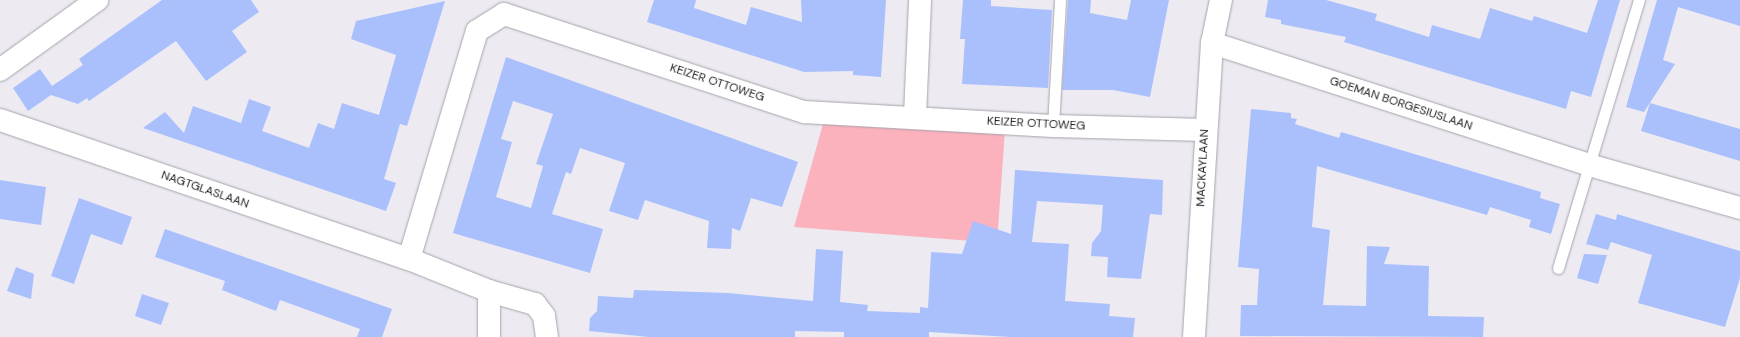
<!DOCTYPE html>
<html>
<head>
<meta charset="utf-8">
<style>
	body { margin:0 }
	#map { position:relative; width:1740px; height:337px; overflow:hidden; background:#edeaf2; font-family:"DM Sans",sans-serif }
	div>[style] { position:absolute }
	.green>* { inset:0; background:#fbb2bd }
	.building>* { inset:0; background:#a9c0fd }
	.roads { filter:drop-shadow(0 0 1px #a6a3ab) drop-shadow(0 0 1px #a6a3ab) }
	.lane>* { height:11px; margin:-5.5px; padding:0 5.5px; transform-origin:5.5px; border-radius:5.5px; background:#fff }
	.street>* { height:22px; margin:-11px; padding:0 11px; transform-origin:11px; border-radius:11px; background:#fff }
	span { translate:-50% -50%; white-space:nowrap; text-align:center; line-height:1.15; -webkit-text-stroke:3.5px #fff; paint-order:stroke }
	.street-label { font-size:12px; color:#1f1d21 }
</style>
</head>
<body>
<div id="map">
	<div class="green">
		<i style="clip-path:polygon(825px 117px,1005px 130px,997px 243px,794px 227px)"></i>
	</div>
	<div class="building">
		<i style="clip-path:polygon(162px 0,251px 0,259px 12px,232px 31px,247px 52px,206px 81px,176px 41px,89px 101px,87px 98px,78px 104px,51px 95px,28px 111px,13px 88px,40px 69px,52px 86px,83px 65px,79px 59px)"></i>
		<i style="clip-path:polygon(654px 0,696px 0,694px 8px,746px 25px,751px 7px,802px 22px,801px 0,886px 0,881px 77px,853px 75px,853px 71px,804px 72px,647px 22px)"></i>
		<i style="clip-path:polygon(963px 0,991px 0,991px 6px,1052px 10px,1048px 88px,962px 84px,965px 39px,960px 39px)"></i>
		<i style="clip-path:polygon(1068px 0,1091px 0,1090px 13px,1127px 20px,1131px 0,1169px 0,1150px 97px,1113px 90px,1062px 90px)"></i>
		<i style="clip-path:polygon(1268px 0,1326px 0,1377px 14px,1375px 20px,1429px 37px,1432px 25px,1480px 39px,1490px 8px,1532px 21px,1534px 16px,1587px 33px,1598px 0,1620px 0,1591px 97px,1571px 91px,1566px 109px,1344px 42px,1346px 37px,1281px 24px,1281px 20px,1265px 17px)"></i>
		<i style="clip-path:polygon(1657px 0,1740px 0,1740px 26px,1678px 7px,1663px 60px,1675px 64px,1644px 112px,1626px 107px)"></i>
		<i style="clip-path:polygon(445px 1px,407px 126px,400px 124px,384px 179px,396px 183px,386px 211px,143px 128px,165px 112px,184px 133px,193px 106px,241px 123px,249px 99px,271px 107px,262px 131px,309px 148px,318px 123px,334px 129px,342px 103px,379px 115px,396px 55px,351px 39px,356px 21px)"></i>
		<i style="clip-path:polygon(evenodd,506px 57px,798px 162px,782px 207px,751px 198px,740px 231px,732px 228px,731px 249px,707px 248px,709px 221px,645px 200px,638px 220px,609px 211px,625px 163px,580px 148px,571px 174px,566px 172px,552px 214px,603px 229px,590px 273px,453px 233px,506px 57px,513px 101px,553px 114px,536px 164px,543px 166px,531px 208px,496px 197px,512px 142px,501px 139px,513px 101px)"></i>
		<i style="clip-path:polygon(1650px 103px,1740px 129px,1740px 161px,1641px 131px)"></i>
		<i style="clip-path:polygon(1251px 109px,1291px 113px,1291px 118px,1297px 119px,1295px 124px,1339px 138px,1341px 132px,1541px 192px,1540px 198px,1560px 204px,1551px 234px,1529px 227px,1531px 220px,1490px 207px,1487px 215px,1317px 166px,1312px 227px,1330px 230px,1323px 305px,1366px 306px,1367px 246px,1390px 247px,1384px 264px,1429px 266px,1428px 316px,1484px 317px,1483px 337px,1240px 336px,1241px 305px,1257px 305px,1259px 269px,1238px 267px)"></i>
		<i style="clip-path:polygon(1015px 170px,1163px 180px,1162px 215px,1150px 214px,1141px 279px,1107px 277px,1108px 257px,1091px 256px,1092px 243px,1101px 231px,1103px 205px,1037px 201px,1032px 242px,1069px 244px,1065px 301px,1110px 304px,1109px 316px,1135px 318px,1133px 337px,1010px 337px,929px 332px,929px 337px,844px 337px,844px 332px,795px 331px,795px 337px,649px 337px,589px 331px,590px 318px,597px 311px,598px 296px,633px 298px,634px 290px,728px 293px,813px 301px,816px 249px,843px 251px,840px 302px,868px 305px,867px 311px,920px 313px,920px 307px,928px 308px,931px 252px,962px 254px,973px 221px,1011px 234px)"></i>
		<i style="clip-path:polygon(0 180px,46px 187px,41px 225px,0 219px)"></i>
		<i style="clip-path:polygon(79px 198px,132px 217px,122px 245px,91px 234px,74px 284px,51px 276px)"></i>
		<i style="clip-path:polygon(1596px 214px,1616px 220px,1617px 214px,1740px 251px,1740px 278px,1725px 327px,1638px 303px,1652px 255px,1611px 242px,1608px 250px,1586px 244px)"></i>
		<i style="clip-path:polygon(165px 229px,392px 309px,382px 337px,357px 337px,360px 329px,280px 300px,276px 311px,222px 290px,225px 281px,155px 257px)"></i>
		<i style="clip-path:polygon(1584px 254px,1607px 255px,1598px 284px,1577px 278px)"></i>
		<i style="clip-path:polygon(16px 267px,34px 274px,31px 299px,7px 291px)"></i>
		<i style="clip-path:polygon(142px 294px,169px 303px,161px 325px,135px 316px)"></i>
	</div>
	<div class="roads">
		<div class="lane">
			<i style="left:1053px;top:126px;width:126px;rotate:-86.8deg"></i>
			<i style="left:1558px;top:268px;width:280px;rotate:-73.2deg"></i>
		</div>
		<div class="street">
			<i style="left:1212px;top:43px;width:396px;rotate:17.9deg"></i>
			<i style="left:1589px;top:165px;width:157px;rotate:15.9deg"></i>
			<i style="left:0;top:70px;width:120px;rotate:-35.8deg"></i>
			<i style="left:915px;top:116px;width:116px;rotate:-87.5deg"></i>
			<i style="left:0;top:120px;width:432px;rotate:18.8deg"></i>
			<i style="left:409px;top:259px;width:86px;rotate:21.8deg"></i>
			<i style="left:489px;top:291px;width:46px;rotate:90deg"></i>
			<i style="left:409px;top:259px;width:238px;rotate:-73.4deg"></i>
			<i style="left:477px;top:31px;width:32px;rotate:-32deg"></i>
			<i style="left:504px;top:14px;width:316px;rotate:18.1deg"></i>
			<i style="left:804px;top:112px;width:249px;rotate:3.2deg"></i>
			<i style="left:1053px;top:126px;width:152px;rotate:1.5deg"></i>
			<i style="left:489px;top:291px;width:48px;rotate:15.8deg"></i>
			<i style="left:535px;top:304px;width:15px;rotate:53deg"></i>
			<i style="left:544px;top:316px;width:21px;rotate:82deg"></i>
			<i style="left:1194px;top:337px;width:295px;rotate:-86.5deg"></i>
			<i style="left:1212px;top:43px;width:44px;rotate:-78.2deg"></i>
		</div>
	</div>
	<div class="street-label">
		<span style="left:717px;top:83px;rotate:18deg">KEIZER OTTOWEG</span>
		<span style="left:1401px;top:104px;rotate:18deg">GOEMAN BORGESIUSLAAN</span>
		<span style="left:1036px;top:124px;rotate:3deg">KEIZER OTTOWEG</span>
		<span style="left:1203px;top:168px;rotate:-87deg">MACKAYLAAN</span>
		<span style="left:205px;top:190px;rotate:19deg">NAGTGLASLAAN</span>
	</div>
</div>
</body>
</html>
